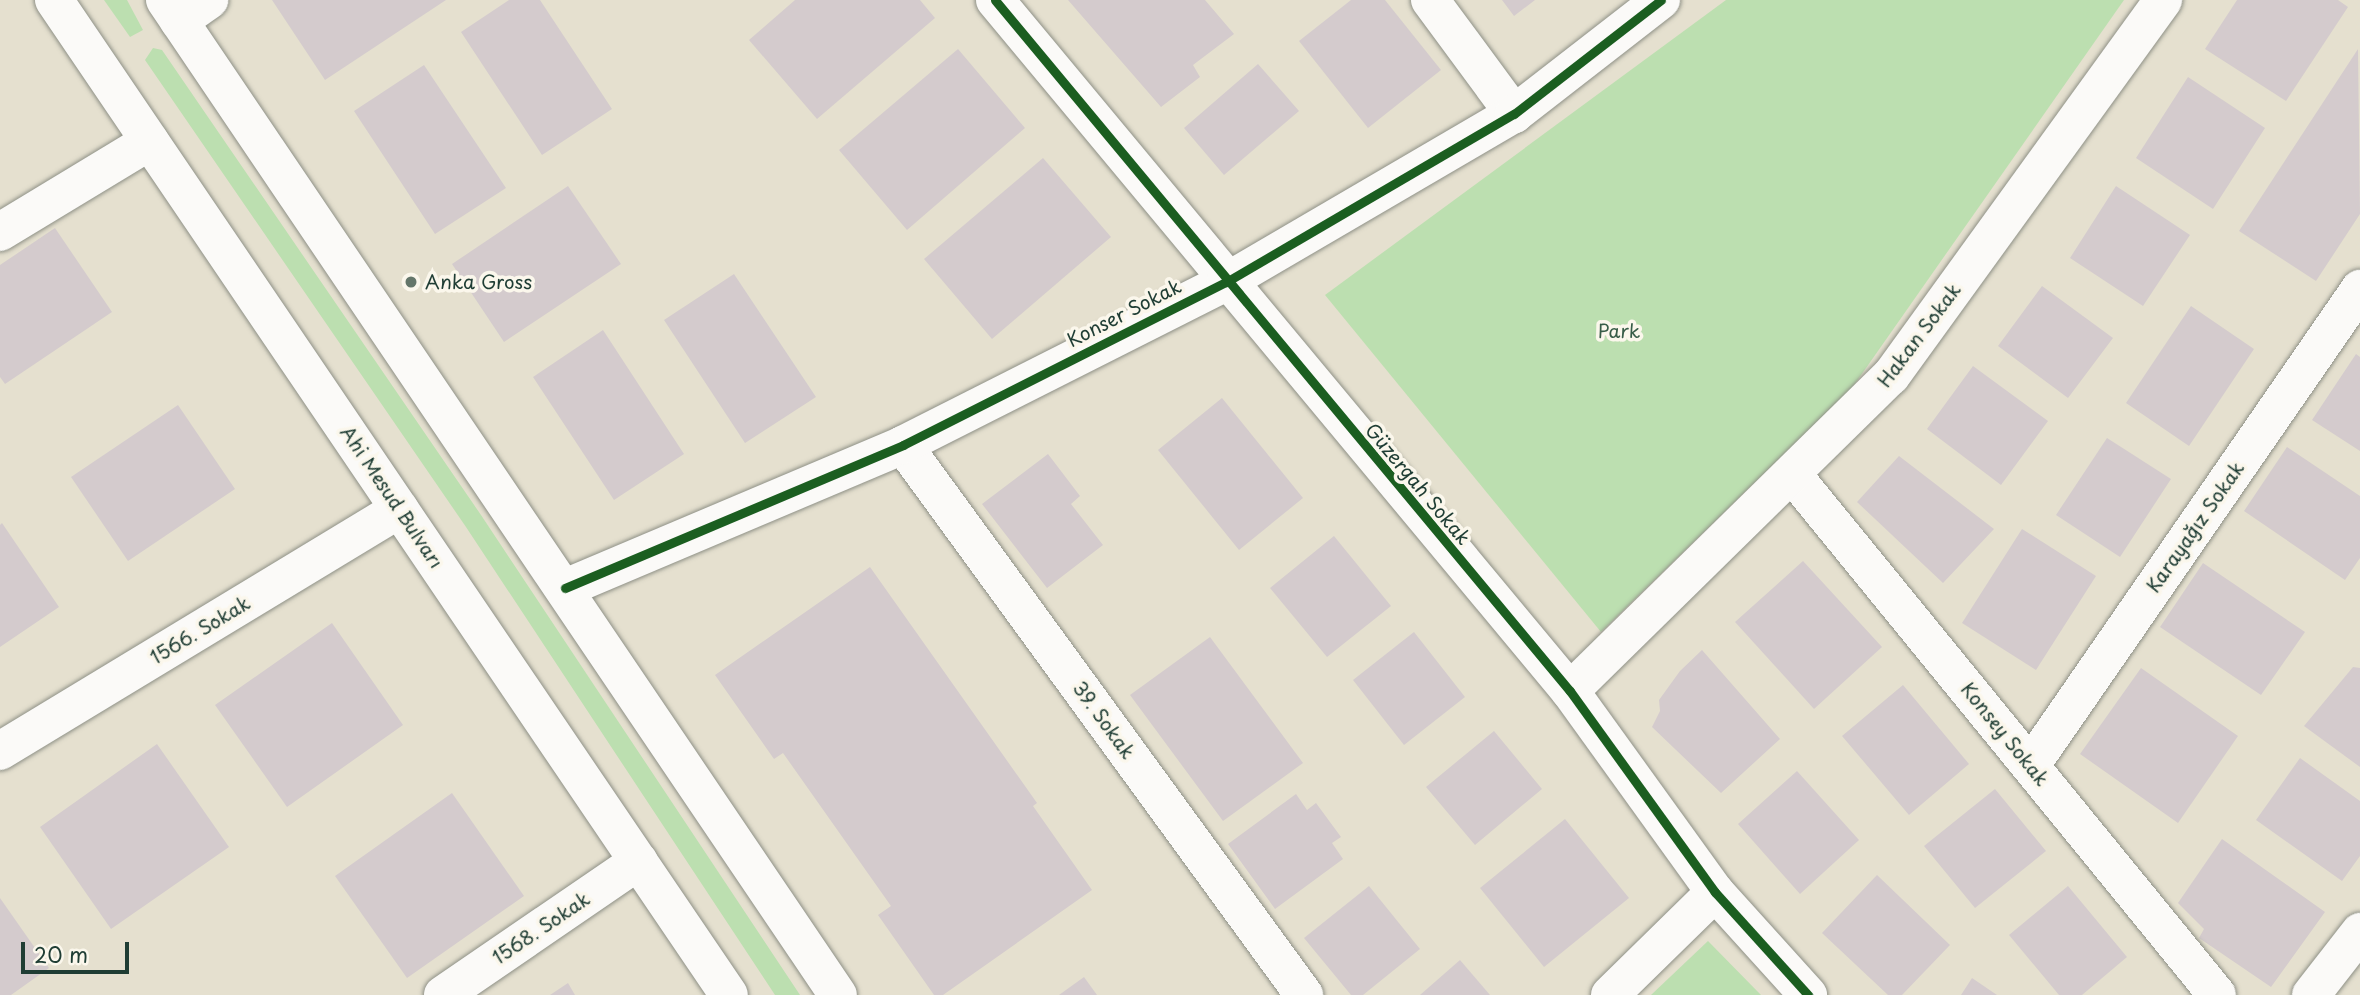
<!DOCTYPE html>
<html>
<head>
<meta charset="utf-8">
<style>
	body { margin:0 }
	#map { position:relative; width:2360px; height:995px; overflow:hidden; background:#e5e0cf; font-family:"Playpen Sans",sans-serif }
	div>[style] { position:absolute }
	.green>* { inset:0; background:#bcdfb0 }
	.building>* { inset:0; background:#d4cbcd }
	.roads { filter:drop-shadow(0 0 2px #8e9086) drop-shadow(0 0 2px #8e9086) }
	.minor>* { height:38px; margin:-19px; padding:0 19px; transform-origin:19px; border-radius:19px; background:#fbfaf8 }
	.major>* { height:38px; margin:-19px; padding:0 19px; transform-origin:19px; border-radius:19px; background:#fbfaf8 }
	.cycleway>* { height:9px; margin:-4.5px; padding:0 4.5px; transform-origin:4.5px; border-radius:4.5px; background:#1b5e20 }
	.dots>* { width:19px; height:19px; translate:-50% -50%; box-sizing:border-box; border:4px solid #fbf7ec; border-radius:50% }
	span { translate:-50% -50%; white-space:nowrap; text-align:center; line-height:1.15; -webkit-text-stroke:7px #fbf7ec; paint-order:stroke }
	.poi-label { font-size:19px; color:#1f3d34 }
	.left { translate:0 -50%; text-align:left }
	.street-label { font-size:19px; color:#1f3d34 }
	.park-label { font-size:19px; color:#385d48 }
	.scale { position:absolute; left:21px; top:942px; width:108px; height:32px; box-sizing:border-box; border:4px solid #1f3d34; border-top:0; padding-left:9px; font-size:21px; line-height:24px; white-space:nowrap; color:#1f3d34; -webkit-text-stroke:5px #fbf7ec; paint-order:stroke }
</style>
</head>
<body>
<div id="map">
	<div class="green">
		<i style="clip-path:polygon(104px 0,127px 0,143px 30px,130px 37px)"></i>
		<i style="clip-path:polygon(1726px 0,2124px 0,1852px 388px,1601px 632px,1325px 295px)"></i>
		<i style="clip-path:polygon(153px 48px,162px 50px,481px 515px,800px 995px,775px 995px,466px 527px,145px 60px)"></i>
		<i style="clip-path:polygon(1708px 941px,1761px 995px,1651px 995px)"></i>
	</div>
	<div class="building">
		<i style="clip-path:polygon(272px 0,446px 0,325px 80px)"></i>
		<i style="clip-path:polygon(509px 0,540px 0,612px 109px,542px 155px,461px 32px)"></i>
		<i style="clip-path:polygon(795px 0,920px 0,935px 18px,817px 119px,749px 40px)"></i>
		<i style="clip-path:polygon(1068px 0,1205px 0,1234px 34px,1193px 65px,1200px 77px,1161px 107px)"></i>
		<i style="clip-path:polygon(1351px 0,1385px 0,1441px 70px,1368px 128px,1299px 41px)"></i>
		<i style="clip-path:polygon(1502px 0,1535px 0,1514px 16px)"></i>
		<i style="clip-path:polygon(2237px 0,2338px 0,2348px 7px,2286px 101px,2205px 49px)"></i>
		<i style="clip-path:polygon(958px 49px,1025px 128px,907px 230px,839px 150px)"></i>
		<i style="clip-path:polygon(2358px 49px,2360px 214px,2316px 281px,2239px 231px)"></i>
		<i style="clip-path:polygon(1258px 64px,1299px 111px,1224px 175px,1184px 128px)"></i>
		<i style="clip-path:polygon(424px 65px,506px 188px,435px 234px,354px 111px)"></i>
		<i style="clip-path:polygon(2188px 77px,2265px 128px,2213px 209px,2136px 158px)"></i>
		<i style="clip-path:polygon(1043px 158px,1111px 237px,992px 339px,924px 259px)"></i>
		<i style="clip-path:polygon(568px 186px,621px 264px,504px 342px,452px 264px)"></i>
		<i style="clip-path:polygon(2116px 186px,2190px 235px,2143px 306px,2070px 258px)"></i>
		<i style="clip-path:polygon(55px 228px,112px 312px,5px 384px,0 377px,0 265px)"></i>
		<i style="clip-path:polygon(734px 274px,816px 397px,745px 443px,664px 320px)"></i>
		<i style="clip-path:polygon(2042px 286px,2113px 338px,2068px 398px,1998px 346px)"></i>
		<i style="clip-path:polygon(2191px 306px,2254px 349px,2189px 446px,2126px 403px)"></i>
		<i style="clip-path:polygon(603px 330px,684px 454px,614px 500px,533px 377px)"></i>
		<i style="clip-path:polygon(2356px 354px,2360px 357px,2360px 451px,2312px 420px)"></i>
		<i style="clip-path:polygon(1973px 366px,2048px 421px,2001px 485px,1927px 429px)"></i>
		<i style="clip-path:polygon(1222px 398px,1303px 498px,1239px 550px,1158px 450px)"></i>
		<i style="clip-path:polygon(178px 405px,235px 489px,128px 561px,71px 477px)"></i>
		<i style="clip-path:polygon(2107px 438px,2171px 479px,2120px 557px,2056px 515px)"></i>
		<i style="clip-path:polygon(2287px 447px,2360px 496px,2360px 558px,2345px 580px,2244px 511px)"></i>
		<i style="clip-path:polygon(1048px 454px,1080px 496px,1071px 504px,1103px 545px,1047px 588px,982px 504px)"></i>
		<i style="clip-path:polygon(1899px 456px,1994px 529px,1943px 583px,1857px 502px)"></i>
		<i style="clip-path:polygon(2px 523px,59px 607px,0 647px,0 525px)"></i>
		<i style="clip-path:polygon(2022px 529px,2096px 576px,2036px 670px,1962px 623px)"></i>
		<i style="clip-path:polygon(1334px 536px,1391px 606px,1327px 657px,1270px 588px)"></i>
		<i style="clip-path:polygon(1803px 561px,1882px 647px,1814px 709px,1735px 622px)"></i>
		<i style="clip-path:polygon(2203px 563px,2305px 632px,2261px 695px,2160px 627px)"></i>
		<i style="clip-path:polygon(870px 567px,1037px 803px,1033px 806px,1092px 890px,943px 995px,934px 995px,878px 915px,891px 906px,783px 753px,774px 759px,715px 675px)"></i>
		<i style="clip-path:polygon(332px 623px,403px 725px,287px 807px,215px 705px)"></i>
		<i style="clip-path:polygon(1414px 632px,1465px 697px,1404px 745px,1353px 680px)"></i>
		<i style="clip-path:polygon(1210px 637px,1303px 763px,1223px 821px,1130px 695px)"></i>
		<i style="clip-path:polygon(1702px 650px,1780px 739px,1721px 793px,1652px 727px,1660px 711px,1659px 700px,1680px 671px)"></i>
		<i style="clip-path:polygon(2353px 667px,2360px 668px,2360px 767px,2304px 726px)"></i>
		<i style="clip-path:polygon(2141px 668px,2238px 736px,2178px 823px,2080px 754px)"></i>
		<i style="clip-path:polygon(1903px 685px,1969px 764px,1909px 815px,1842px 736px)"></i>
		<i style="clip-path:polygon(1494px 731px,1542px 789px,1475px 845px,1426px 787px)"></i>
		<i style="clip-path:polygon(157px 744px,229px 847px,111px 929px,40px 827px)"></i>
		<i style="clip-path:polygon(2300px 758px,2360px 801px,2360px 856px,2342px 881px,2256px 820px)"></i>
		<i style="clip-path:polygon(1797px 771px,1859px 840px,1800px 894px,1738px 824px)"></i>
		<i style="clip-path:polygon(1995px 789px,2046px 851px,1975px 908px,1924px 846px)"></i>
		<i style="clip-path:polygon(452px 793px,524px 896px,407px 978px,335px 876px)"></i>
		<i style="clip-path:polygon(1296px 794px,1307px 810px,1316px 803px,1341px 837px,1332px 843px,1343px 859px,1275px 909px,1228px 844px)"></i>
		<i style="clip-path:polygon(1565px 819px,1629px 898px,1544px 967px,1480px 888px)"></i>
		<i style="clip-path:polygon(2222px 839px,2325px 912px,2271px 987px,2199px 938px,2204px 929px,2178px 903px)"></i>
		<i style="clip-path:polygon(1877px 875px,1950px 945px,1902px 995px,1888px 995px,1822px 933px)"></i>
		<i style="clip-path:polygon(1369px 886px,1420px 949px,1363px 995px,1351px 995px,1304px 938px)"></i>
		<i style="clip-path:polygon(2068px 886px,2127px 957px,2082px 995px,2059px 995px,2009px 935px)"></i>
		<i style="clip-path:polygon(0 898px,49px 968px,11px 995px,0 995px)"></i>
		<i style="clip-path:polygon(1460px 960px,1490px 995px,1420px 995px)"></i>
		<i style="clip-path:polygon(1084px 977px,1097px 995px,1059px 995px)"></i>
		<i style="clip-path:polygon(1972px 978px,1997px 995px,1961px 995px)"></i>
		<i style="clip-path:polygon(568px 983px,575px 995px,550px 995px)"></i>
	</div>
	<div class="roads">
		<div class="minor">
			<i style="left:995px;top:0;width:899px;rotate:50.24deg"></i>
			<i style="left:1570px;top:691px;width:248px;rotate:54.2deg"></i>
			<i style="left:1715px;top:892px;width:139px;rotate:47.9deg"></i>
			<i style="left:1430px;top:0;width:142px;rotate:53.6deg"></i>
			<i style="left:179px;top:21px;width:37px;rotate:-35deg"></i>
			<i style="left:0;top:232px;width:175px;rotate:-31.2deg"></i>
			<i style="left:903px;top:445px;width:681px;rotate:53.9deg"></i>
			<i style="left:1792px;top:474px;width:672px;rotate:50.79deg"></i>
			<i style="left:565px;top:588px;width:367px;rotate:-22.9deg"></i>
			<i style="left:903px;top:445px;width:362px;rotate:-26.8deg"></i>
			<i style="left:1226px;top:282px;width:333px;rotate:-30.3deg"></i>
			<i style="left:1514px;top:114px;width:186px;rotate:-37.8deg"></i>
			<i style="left:1570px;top:691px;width:450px;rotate:-44.5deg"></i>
			<i style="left:1891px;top:376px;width:464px;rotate:-54.1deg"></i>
			<i style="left:0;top:751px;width:467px;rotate:-31.2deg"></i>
			<i style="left:2031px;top:765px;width:579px;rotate:-55.35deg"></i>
			<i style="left:443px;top:995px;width:237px;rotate:-34.4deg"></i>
			<i style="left:1610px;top:995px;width:147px;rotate:-44.4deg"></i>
			<i style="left:2311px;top:995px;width:80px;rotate:-52.1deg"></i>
		</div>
		<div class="major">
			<i style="left:54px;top:0;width:1202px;rotate:55.85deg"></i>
			<i style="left:165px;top:0;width:1201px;rotate:55.93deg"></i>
		</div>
	</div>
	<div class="cycleway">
		<i style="left:995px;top:0;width:899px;rotate:50.24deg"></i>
		<i style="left:1570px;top:691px;width:248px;rotate:54.2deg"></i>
		<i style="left:1715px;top:892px;width:139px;rotate:47.9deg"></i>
		<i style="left:565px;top:588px;width:367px;rotate:-22.9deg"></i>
		<i style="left:903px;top:445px;width:362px;rotate:-26.8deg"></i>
		<i style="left:1226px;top:282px;width:333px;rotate:-30.3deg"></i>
		<i style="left:1514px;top:114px;width:186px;rotate:-37.8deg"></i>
	</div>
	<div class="dots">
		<i style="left:411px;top:282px;background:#64766a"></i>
	</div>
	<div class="poi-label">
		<span class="left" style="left:425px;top:282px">Anka Gross</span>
	</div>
	<div class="street-label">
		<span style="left:1124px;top:313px;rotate:-27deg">Konser Sokak</span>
		<span style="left:1919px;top:335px;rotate:-53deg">Hakan Sokak</span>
		<span style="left:1418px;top:484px;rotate:50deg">Güzergah Sokak</span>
		<span style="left:392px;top:497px;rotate:56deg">Ahi Mesud Bulvarı</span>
		<span style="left:2195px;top:527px;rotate:-55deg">Karayağız Sokak</span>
		<span style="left:200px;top:630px;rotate:-31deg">1566. Sokak</span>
		<span style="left:1104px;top:720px;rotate:54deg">39. Sokak</span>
		<span style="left:2005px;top:734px;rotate:51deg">Konsey Sokak</span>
		<span style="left:541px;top:928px;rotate:-34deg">1568. Sokak</span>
	</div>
	<div class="park-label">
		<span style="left:1619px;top:331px">Park</span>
	</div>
	<div class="scale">20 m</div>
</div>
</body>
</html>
